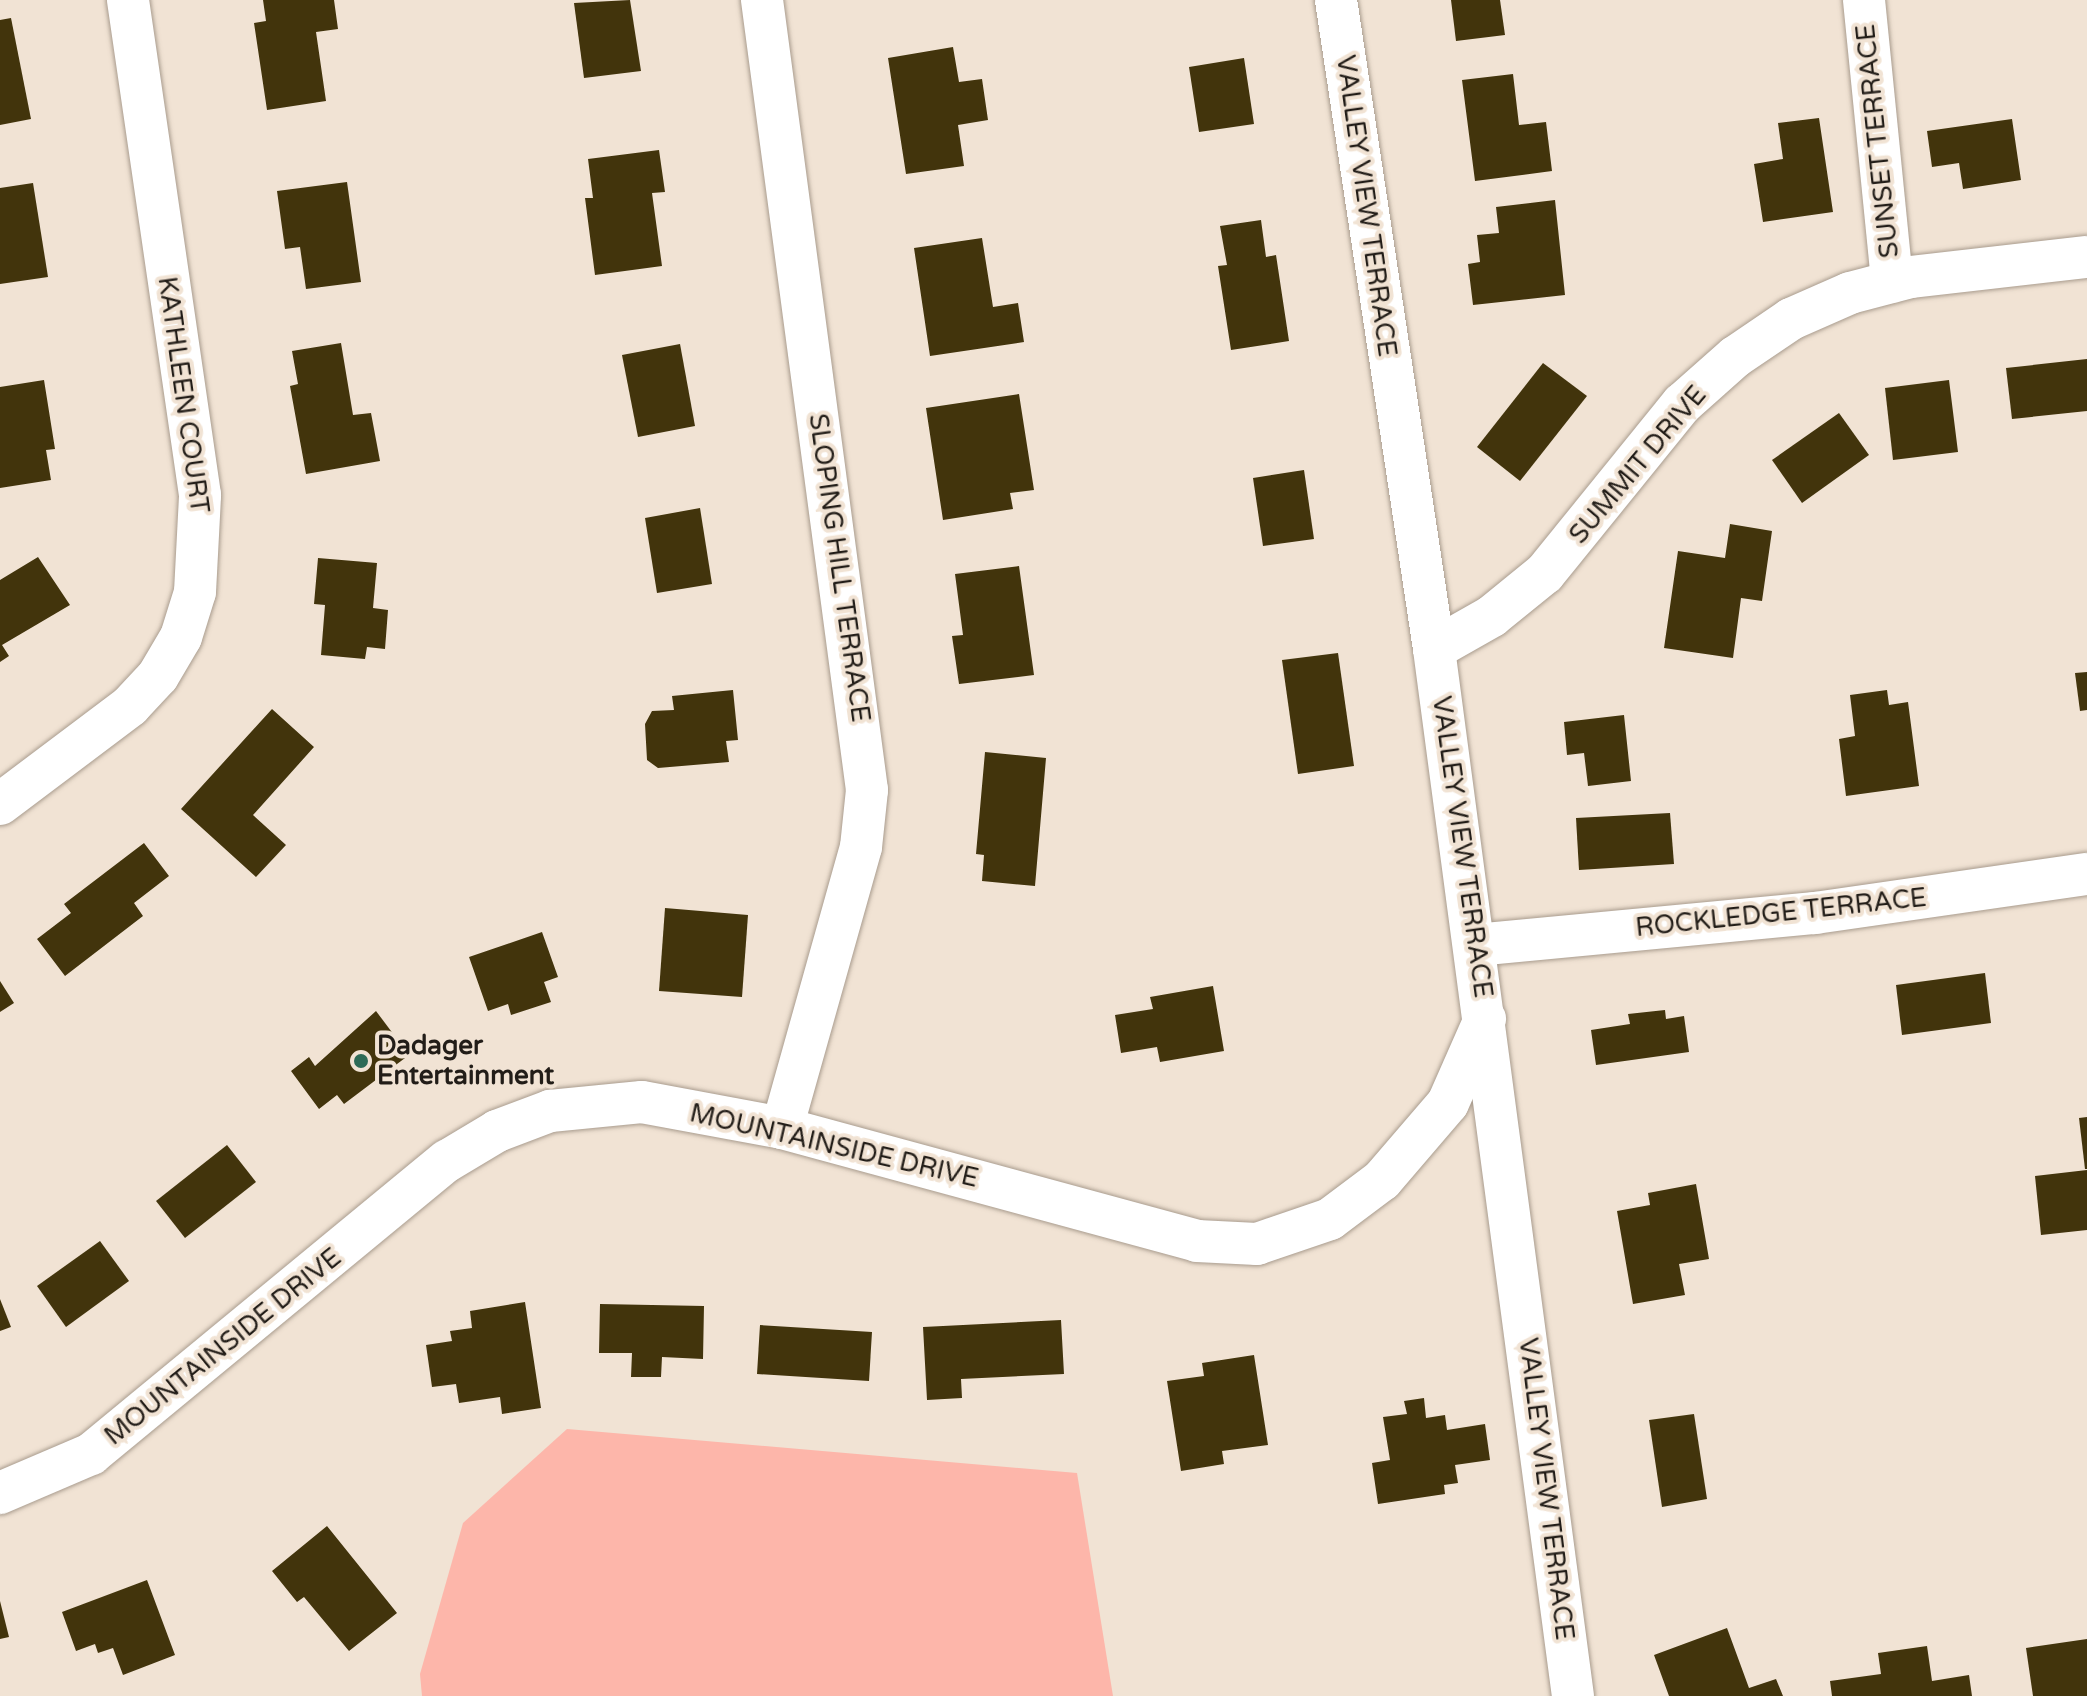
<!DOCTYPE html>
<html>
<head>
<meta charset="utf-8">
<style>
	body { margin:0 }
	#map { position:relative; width:2087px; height:1696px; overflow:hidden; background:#f1e3d4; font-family:"Varela Round",sans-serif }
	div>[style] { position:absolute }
	.green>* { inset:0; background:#fdb6aa }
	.building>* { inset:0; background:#42340c }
	.roads { filter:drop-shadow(0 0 2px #a99c8e) drop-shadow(0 0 2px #a99c8e) }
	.street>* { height:42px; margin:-21px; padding:0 21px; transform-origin:21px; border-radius:21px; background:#fff }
	.dots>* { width:22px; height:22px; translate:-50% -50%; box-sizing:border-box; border:4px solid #f1e3d4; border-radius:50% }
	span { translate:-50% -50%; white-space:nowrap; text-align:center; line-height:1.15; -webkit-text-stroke:8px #f1e3d4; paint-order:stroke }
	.street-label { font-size:26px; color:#221d18 }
	.poi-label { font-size:26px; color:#221d18; font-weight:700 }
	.left { translate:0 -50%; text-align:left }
</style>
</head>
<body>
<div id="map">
	<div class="green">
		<i style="clip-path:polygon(567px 1429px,1077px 1473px,1113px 1696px,422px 1696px,420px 1674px,463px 1523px)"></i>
	</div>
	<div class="building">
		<i style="clip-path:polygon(263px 0,334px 0,338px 29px,316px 32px,326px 101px,267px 110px,254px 23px,266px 21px)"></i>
		<i style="clip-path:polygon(630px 0,641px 71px,584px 78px,574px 3px)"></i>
		<i style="clip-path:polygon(1451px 0,1500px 0,1505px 35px,1456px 41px)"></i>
		<i style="clip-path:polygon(11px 18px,31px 119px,0 125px,0 20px)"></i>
		<i style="clip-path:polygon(953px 47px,959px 82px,982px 79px,988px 120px,958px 125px,964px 166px,906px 174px,888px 58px)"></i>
		<i style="clip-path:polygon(1244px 58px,1254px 124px,1199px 132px,1189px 67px)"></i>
		<i style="clip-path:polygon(1513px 74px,1519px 125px,1546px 122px,1552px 171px,1475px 181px,1462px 80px)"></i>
		<i style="clip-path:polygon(1819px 118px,1833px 212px,1763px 222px,1754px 164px,1783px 159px,1778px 123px)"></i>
		<i style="clip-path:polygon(2012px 119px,2021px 180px,1963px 189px,1959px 163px,1932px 167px,1927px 131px)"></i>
		<i style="clip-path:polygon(659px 150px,665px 192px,652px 193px,662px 266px,595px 275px,585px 198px,593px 198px,588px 159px)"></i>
		<i style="clip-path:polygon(347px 182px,361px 282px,306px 289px,300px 247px,285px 249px,277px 191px)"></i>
		<i style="clip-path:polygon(33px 183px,48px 277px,0 284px,0 188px)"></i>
		<i style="clip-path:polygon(1555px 200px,1565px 295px,1473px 305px,1468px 264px,1480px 262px,1477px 235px,1499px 233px,1496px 207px)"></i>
		<i style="clip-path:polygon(1261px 220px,1266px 257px,1276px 255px,1289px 341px,1231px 350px,1218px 266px,1227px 265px,1220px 226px)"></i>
		<i style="clip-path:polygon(982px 238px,993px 307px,1018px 303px,1024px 342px,930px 356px,914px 248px)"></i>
		<i style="clip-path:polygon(341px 343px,353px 415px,371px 413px,380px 461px,306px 474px,290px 386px,298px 384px,292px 351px)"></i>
		<i style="clip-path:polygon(680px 344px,695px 426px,638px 437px,622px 355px)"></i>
		<i style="clip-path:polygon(2087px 359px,2087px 411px,2012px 419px,2006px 368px)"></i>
		<i style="clip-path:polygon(1543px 363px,1587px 396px,1520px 481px,1477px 447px)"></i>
		<i style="clip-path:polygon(44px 380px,55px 449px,46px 450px,51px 480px,0 488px,0 387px)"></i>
		<i style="clip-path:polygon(1949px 380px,1958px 452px,1893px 460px,1885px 388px)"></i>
		<i style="clip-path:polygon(1019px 394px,1034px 490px,1010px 493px,1013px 509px,943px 520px,926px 408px)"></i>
		<i style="clip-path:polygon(1839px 413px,1869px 455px,1802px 503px,1772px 460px)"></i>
		<i style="clip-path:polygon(1304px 470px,1314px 539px,1263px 546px,1253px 478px)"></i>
		<i style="clip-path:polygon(700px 508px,712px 584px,657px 593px,645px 518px)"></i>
		<i style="clip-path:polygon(1730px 524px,1772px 531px,1762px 601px,1741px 598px,1733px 658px,1664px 648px,1678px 551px,1725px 558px)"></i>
		<i style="clip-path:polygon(38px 557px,70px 605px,2px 645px,9px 656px,0 662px,0 580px)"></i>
		<i style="clip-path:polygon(318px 558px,377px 563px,373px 608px,388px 610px,385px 649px,367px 647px,365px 659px,321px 655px,325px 605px,314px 604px)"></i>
		<i style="clip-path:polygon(1019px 566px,1034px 675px,959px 684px,952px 636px,963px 635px,955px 574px)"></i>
		<i style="clip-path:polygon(1338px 653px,1354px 766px,1298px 774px,1282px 660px)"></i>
		<i style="clip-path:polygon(2087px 672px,2087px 710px,2080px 711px,2075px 673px)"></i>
		<i style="clip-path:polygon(733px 690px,738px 740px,726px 741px,729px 762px,658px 768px,647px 760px,645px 724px,652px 711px,674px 710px,672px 696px)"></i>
		<i style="clip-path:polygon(1887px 690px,1889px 705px,1908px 702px,1919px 786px,1846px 796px,1839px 739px,1855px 736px,1850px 695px)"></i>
		<i style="clip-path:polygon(272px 709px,314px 747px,253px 815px,286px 845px,256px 877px,181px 809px)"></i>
		<i style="clip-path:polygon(1624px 715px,1631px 781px,1588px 786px,1584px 753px,1567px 755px,1564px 722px)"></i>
		<i style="clip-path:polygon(985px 752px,1046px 758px,1035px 886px,982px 881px,984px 855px,976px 854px)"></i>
		<i style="clip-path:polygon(1670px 813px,1674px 864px,1579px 870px,1576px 818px)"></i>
		<i style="clip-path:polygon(144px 843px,169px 876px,134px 903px,143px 916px,65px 976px,37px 939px,71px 913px,64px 904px)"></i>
		<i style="clip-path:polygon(665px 908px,748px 915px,742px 997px,659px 991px)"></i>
		<i style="clip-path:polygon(542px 932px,558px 977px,544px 982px,551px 1002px,511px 1015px,508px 1004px,488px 1011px,469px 957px)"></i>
		<i style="clip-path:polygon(1985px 973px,1991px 1023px,1902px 1035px,1896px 985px)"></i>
		<i style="clip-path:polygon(0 981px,14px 1003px,0 1012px)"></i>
		<i style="clip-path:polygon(1213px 986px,1224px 1051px,1160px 1062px,1157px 1047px,1121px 1053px,1115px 1015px,1153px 1009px,1150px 997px)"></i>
		<i style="clip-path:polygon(1665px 1010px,1666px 1019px,1684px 1016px,1689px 1052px,1596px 1065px,1591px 1030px,1630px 1024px,1628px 1014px)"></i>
		<i style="clip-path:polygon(376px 1011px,409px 1055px,344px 1104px,337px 1095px,319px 1109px,291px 1071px,309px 1057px,315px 1066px)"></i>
		<i style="clip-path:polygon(2087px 1117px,2087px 1169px,2085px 1169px,2079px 1118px)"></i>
		<i style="clip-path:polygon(227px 1145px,256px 1182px,185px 1238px,156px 1201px)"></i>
		<i style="clip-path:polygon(2087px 1170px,2087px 1230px,2041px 1235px,2035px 1176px)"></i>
		<i style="clip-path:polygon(1696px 1184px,1709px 1259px,1679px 1264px,1685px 1295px,1633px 1304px,1617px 1211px,1650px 1205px,1648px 1193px)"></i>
		<i style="clip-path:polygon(100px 1241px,129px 1281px,66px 1327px,37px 1286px)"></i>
		<i style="clip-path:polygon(0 1299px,11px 1327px,0 1331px)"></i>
		<i style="clip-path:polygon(525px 1302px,541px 1408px,502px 1414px,500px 1397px,459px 1403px,456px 1384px,432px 1387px,426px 1345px,452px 1341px,450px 1331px,472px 1328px,470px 1311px)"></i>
		<i style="clip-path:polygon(600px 1304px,704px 1306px,703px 1359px,662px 1357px,661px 1377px,631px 1377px,632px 1353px,599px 1353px)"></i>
		<i style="clip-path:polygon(1061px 1320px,1064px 1374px,961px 1379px,962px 1398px,927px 1400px,923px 1327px)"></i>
		<i style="clip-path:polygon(760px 1325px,872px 1332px,869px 1381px,757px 1374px)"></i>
		<i style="clip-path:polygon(1254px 1355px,1268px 1445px,1222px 1451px,1224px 1464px,1181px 1471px,1167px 1381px,1204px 1376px,1202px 1363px)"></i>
		<i style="clip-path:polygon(1424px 1398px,1426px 1418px,1445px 1415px,1447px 1430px,1485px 1424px,1490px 1460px,1455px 1465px,1458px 1483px,1444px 1485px,1445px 1494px,1378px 1504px,1372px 1463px,1390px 1460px,1383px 1417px,1407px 1414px,1404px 1401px)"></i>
		<i style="clip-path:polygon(1694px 1414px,1707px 1499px,1662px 1507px,1649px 1420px)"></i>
		<i style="clip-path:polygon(327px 1526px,397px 1613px,349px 1651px,304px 1597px,297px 1602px,272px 1571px)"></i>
		<i style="clip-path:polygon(147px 1580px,175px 1655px,123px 1675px,113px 1648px,98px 1653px,95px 1644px,76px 1651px,62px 1612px)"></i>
		<i style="clip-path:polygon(0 1601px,9px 1637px,0 1639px)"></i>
		<i style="clip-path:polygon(1727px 1628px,1749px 1688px,1776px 1679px,1783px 1696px,1669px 1696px,1654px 1655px)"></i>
		<i style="clip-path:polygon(2087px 1639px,2087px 1696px,2033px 1696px,2026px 1648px)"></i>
		<i style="clip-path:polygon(1927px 1646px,1932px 1681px,1969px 1675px,1972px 1696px,1832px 1696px,1830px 1681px,1881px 1674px,1878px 1653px)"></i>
	</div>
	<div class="roads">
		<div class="street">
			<i style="left:762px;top:0;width:797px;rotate:82.43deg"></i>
			<i style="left:867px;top:790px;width:57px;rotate:96deg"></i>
			<i style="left:861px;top:847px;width:292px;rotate:105.7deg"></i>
			<i style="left:1336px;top:0;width:656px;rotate:81.41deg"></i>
			<i style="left:1434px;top:649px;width:1056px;rotate:82.44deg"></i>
			<i style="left:1864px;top:0;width:283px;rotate:84.3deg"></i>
			<i style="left:1434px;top:649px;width:67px;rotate:-29.6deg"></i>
			<i style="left:1492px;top:616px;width:68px;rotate:-39.1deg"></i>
			<i style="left:1545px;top:573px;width:218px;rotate:-51deg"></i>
			<i style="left:1682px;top:404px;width:71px;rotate:-41.6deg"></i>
			<i style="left:1735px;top:357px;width:68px;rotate:-34.2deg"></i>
			<i style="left:1791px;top:319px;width:64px;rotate:-23.8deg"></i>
			<i style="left:1850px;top:293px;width:63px;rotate:-14.7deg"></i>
			<i style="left:1911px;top:277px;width:177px;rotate:-6.5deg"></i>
			<i style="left:0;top:804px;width:163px;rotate:-37deg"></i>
			<i style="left:130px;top:706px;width:41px;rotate:-47deg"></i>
			<i style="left:158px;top:676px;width:45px;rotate:-59.5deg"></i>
			<i style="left:181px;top:637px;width:47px;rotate:-72.7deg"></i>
			<i style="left:195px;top:592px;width:97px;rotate:-87deg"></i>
			<i style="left:200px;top:495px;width:500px;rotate:-98.28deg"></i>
			<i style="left:1475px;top:945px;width:342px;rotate:-5.4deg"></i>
			<i style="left:1815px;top:913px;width:275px;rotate:-8.2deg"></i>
			<i style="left:0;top:1493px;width:99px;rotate:-23.2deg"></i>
			<i style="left:91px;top:1454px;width:461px;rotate:-39.5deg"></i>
			<i style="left:447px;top:1161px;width:58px;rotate:-31deg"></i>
			<i style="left:497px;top:1131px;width:57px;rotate:-20.7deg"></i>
			<i style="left:550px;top:1111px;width:92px;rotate:-5.6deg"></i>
			<i style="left:642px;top:1102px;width:142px;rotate:10.5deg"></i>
			<i style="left:782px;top:1128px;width:430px;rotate:15.2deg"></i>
			<i style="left:1197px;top:1241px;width:60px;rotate:2.9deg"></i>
			<i style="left:1257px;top:1244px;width:77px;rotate:-18.9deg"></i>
			<i style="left:1330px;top:1219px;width:65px;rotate:-36.9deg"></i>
			<i style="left:1382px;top:1180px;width:101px;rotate:-49.4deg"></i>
			<i style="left:1448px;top:1103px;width:92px;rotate:-66.2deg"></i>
		</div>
	</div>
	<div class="dots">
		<i style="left:361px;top:1061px;background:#2e6b57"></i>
	</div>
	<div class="street-label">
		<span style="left:1878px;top:141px;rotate:-96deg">SUNSET TERRACE</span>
		<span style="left:1366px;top:206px;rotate:82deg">VALLEY VIEW TERRACE</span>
		<span style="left:183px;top:395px;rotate:82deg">KATHLEEN COURT</span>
		<span style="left:1638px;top:465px;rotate:-50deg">SUMMIT DRIVE</span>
		<span style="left:839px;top:568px;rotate:82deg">SLOPING HILL TERRACE</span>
		<span style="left:1462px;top:847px;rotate:82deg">VALLEY VIEW TERRACE</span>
		<span style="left:1781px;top:913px;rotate:-6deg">ROCKLEDGE TERRACE</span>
		<span style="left:834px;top:1146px;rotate:13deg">MOUNTAINSIDE DRIVE</span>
		<span style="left:223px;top:1347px;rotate:-39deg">MOUNTAINSIDE DRIVE</span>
		<span style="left:1546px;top:1489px;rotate:83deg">VALLEY VIEW TERRACE</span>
	</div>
	<div class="poi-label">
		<span class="left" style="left:377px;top:1061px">Dadager<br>Entertainment</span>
	</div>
</div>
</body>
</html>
